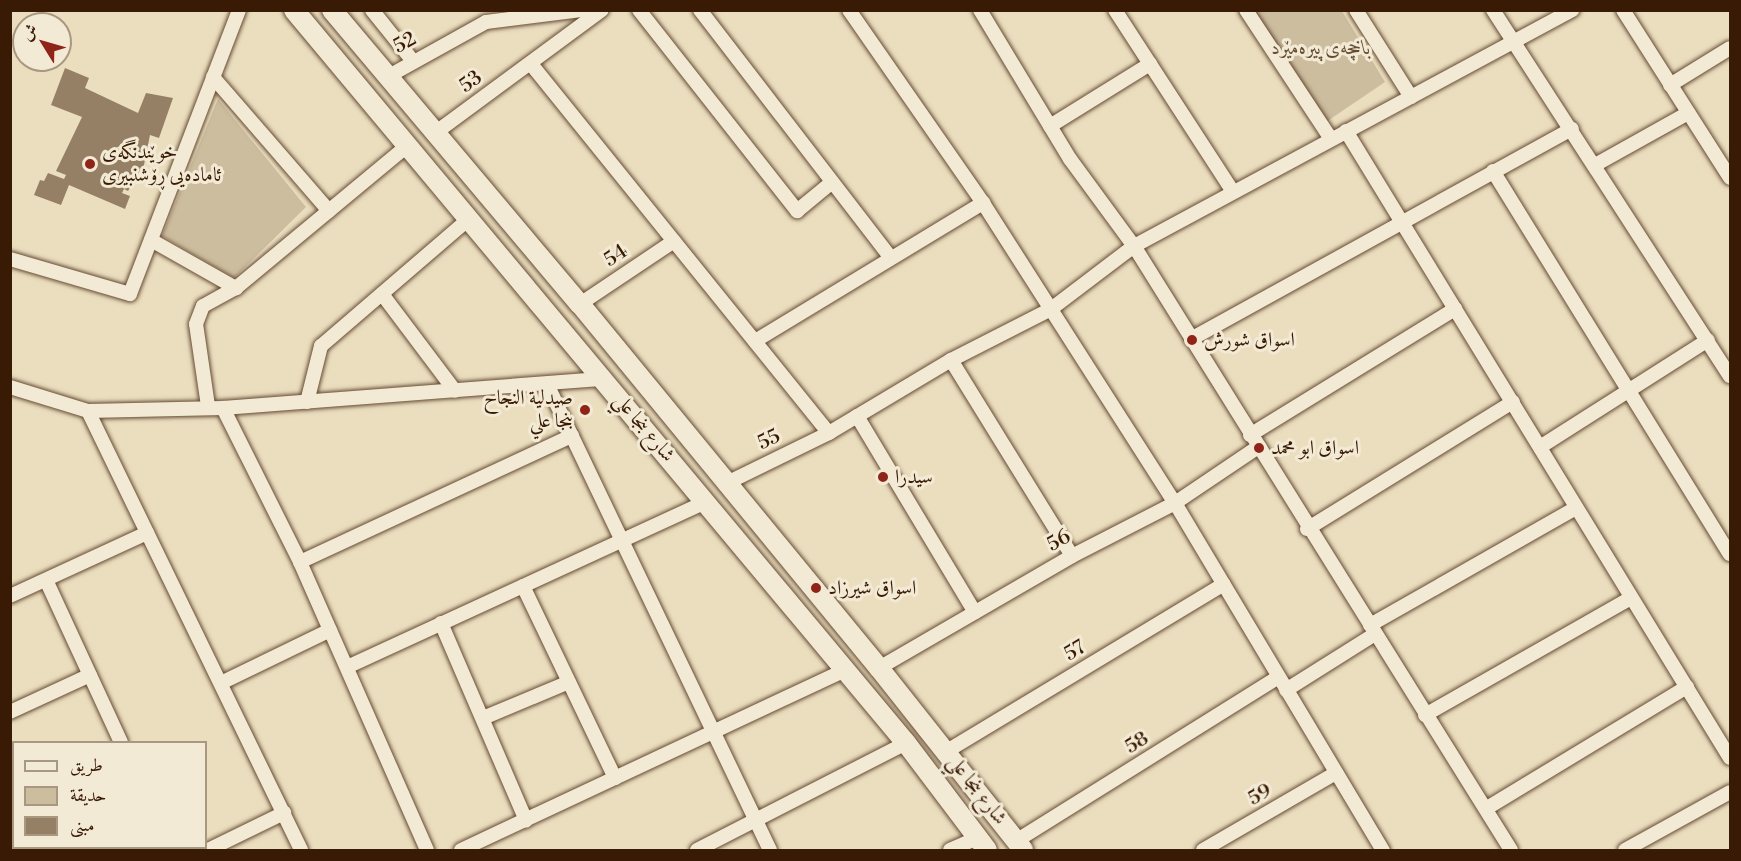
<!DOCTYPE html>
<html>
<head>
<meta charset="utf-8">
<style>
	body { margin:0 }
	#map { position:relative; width:1741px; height:861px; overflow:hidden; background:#ebdebf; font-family:"Libre Bodoni",Amiri,serif }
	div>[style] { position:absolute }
	.green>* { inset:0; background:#cdbd9f }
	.building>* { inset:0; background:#968065 }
	.roads { filter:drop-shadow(0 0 2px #664b33) drop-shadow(0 0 2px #664b33) }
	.street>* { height:14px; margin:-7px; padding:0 7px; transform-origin:7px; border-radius:7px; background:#f2ead5 }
	.secondary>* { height:20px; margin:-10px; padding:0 10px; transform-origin:10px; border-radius:10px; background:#f2ead5 }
	.dots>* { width:16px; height:16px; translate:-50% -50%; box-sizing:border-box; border:3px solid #f2ead5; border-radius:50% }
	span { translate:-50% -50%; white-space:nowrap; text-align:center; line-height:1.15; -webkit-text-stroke:6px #f2ead5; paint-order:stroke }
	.street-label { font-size:20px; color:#391a04 }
	.park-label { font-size:20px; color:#654b32; font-style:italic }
	.poi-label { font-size:20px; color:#391a04 }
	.left { translate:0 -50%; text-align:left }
	.right { translate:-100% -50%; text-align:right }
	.frame { position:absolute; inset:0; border:12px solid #391a04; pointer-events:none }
	.legend { position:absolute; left:12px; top:741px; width:195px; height:108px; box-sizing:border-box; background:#f2ead5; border:2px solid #a89781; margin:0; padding:8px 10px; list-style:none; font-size:18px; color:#391a04 }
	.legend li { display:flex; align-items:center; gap:12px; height:30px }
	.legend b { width:30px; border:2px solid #a89781 }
	.north { position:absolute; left:12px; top:12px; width:60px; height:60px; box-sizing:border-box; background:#f2ead5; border:2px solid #a89781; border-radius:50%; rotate:307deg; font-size:16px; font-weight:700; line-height:24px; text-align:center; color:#391a04 }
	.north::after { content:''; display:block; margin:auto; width:21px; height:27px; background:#8f2418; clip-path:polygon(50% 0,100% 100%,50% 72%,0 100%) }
</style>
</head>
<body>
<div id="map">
	<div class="green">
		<i style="clip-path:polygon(1253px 11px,1342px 11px,1385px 82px,1326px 122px)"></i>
		<i style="clip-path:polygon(218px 99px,306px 207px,234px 278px,162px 236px)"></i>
	</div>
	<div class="building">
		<i style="clip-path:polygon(65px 68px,89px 78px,85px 88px,138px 113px,146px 93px,173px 98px,159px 138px,150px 135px,144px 165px,128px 191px,124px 189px,122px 193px,130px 196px,125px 209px,69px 185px,61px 205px,34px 195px,40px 180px,44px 181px,48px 173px,64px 179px,66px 175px,56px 171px,82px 117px,51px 105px)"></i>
	</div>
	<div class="roads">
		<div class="street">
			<i style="left:372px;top:10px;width:64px;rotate:51.3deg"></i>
			<i style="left:639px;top:10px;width:256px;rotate:51.8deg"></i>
			<i style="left:797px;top:211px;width:45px;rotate:-39.6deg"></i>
			<i style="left:700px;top:10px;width:312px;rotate:52.4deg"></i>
			<i style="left:849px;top:10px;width:235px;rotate:55.2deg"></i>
			<i style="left:983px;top:203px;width:356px;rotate:57.4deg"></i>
			<i style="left:1175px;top:503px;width:405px;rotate:59.1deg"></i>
			<i style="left:980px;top:10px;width:174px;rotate:58.9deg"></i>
			<i style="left:1070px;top:159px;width:108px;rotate:53.7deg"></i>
			<i style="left:1134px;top:246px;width:712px;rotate:58.03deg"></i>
			<i style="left:1115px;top:10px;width:217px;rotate:57deg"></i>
			<i style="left:1246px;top:10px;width:154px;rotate:56.6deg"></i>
			<i style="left:1356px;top:10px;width:103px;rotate:57.7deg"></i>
			<i style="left:1493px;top:10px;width:436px;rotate:57.1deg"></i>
			<i style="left:1623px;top:10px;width:199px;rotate:57.5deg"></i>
			<i style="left:531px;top:64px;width:474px;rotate:51.1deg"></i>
			<i style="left:213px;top:77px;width:177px;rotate:49.1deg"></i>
			<i style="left:387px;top:77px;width:113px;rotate:-29.1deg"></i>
			<i style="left:486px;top:22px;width:96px;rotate:-7.2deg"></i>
			<i style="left:1670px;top:85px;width:70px;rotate:-31.7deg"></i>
			<i style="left:1050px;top:126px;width:118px;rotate:-31.8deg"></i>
			<i style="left:1346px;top:131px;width:735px;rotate:58.52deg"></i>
			<i style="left:435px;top:133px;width:207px;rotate:-36.4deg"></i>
			<i style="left:1595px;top:165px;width:107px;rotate:-29.2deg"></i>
			<i style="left:1493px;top:171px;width:450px;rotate:58.3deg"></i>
			<i style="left:151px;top:240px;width:98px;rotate:29.5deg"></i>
			<i style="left:10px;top:259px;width:125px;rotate:16.3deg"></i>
			<i style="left:130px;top:294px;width:304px;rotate:-69deg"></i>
			<i style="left:382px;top:294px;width:121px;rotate:53deg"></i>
			<i style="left:580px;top:304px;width:113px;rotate:-33.8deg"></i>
			<i style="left:1191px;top:339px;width:435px;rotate:-28.9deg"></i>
			<i style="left:755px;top:341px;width:267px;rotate:-31.2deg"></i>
			<i style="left:951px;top:360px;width:230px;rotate:58.3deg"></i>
			<i style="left:547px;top:384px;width:517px;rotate:64.43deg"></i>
			<i style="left:10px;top:387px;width:82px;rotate:17.1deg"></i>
			<i style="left:88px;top:411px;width:135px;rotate:-1.3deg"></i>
			<i style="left:223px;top:408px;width:382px;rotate:-4.4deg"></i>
			<i style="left:307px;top:402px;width:58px;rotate:-76deg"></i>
			<i style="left:321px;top:346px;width:196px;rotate:-40.7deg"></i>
			<i style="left:208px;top:406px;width:83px;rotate:-98.3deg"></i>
			<i style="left:196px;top:324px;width:19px;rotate:-69deg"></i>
			<i style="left:203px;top:306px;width:38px;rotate:-29deg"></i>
			<i style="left:236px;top:288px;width:224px;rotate:-39.7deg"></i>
			<i style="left:223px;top:408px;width:172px;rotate:63.4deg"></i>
			<i style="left:300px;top:562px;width:315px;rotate:66.2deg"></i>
			<i style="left:88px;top:411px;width:488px;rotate:64.1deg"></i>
			<i style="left:857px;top:416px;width:229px;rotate:59deg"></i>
			<i style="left:1250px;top:435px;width:241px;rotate:-31.6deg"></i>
			<i style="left:1540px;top:447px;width:199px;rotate:-32.5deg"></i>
			<i style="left:727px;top:483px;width:114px;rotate:-26.1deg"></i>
			<i style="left:829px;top:433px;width:142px;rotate:-30.9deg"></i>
			<i style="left:951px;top:360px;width:112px;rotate:-27deg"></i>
			<i style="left:1051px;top:309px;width:104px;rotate:-37.2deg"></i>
			<i style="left:1134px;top:246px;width:498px;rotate:-28.3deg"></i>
			<i style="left:1307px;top:529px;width:242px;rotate:-31.7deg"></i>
			<i style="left:300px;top:562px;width:300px;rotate:-24.9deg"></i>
			<i style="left:46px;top:580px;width:179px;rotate:65.2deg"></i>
			<i style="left:523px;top:586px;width:213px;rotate:64.4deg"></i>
			<i style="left:10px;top:596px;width:151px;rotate:-24.7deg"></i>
			<i style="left:441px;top:623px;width:215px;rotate:66.7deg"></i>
			<i style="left:1370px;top:625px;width:237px;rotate:-29.6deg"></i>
			<i style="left:347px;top:667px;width:395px;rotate:-24.7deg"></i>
			<i style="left:879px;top:668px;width:223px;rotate:-30.1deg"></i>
			<i style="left:1072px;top:556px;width:116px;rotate:-27.2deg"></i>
			<i style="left:1175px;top:503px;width:100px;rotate:-34deg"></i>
			<i style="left:221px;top:683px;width:121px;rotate:-25.9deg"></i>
			<i style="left:1286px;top:690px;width:105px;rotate:-32.2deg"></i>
			<i style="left:10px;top:712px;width:88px;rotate:-24.8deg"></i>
			<i style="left:1425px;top:715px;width:237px;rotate:-29.6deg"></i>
			<i style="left:483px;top:718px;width:93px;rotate:-22.7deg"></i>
			<i style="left:947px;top:751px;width:323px;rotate:-31.1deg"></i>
			<i style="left:10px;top:757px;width:8px;rotate:60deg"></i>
			<i style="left:1487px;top:808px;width:234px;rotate:-31.2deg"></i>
			<i style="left:10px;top:821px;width:4px;rotate:-27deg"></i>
			<i style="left:1016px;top:841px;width:309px;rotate:-32deg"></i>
			<i style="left:54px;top:848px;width:2px;rotate:63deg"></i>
			<i style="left:170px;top:848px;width:2px;rotate:63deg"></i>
			<i style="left:208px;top:850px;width:85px;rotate:-26deg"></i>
			<i style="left:461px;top:850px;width:424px;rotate:-25.1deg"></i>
			<i style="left:697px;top:850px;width:235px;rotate:-27.1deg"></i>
			<i style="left:950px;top:850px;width:30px;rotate:-24deg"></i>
			<i style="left:1203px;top:850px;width:154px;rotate:-30.1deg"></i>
			<i style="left:1625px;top:850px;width:120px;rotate:-28.9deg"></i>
		</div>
		<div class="secondary">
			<i style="left:294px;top:10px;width:955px;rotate:50.14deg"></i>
			<i style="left:906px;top:743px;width:134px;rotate:52.9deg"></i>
			<i style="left:332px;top:10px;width:385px;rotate:49.9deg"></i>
			<i style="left:580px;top:304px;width:471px;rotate:50.6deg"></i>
			<i style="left:879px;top:668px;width:232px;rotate:51.6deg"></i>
		</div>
	</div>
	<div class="dots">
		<i style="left:90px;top:164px;background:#8f2418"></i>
		<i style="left:1192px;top:340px;background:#8f2418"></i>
		<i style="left:585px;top:410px;background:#8f2418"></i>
		<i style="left:1259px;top:448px;background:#8f2418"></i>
		<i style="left:883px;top:477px;background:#8f2418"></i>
		<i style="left:816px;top:588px;background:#8f2418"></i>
	</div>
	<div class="street-label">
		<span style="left:405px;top:43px;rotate:-29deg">52</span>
		<span style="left:471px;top:82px;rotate:-36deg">53</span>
		<span style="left:616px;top:256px;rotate:-33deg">54</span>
		<span style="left:644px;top:428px;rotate:50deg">شارع بنجا علي</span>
		<span style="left:769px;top:440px;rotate:-26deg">55</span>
		<span style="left:1059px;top:541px;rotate:-29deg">56</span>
		<span style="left:1075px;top:651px;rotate:-31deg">57</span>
		<span style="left:1137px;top:743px;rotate:-32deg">58</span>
		<span style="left:977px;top:790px;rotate:52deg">شارع بنجا علي</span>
		<span style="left:1260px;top:795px;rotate:-30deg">59</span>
	</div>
	<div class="park-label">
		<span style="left:1321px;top:48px">باخچەی پیرەمێرد</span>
	</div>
	<div class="poi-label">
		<span class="left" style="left:102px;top:164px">خوێندنگەی<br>ئامادەیی ڕۆشنبیری</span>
		<span class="left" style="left:1204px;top:340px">اسواق شورش</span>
		<span class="right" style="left:573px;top:410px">صيدلية النجاح<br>بنجا علي</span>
		<span class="left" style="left:1271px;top:448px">اسواق ابو محمد</span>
		<span class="left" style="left:895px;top:477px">سيدرا</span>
		<span class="left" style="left:828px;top:588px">اسواق شيرزاد</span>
	</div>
	<div class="frame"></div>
	<ul class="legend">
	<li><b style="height:8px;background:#f2ead5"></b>طريق</li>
	<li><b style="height:16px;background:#cdbd9f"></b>حديقة</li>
	<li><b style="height:16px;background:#968065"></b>مبنى</li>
	</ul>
	<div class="north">ش</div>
</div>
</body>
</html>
